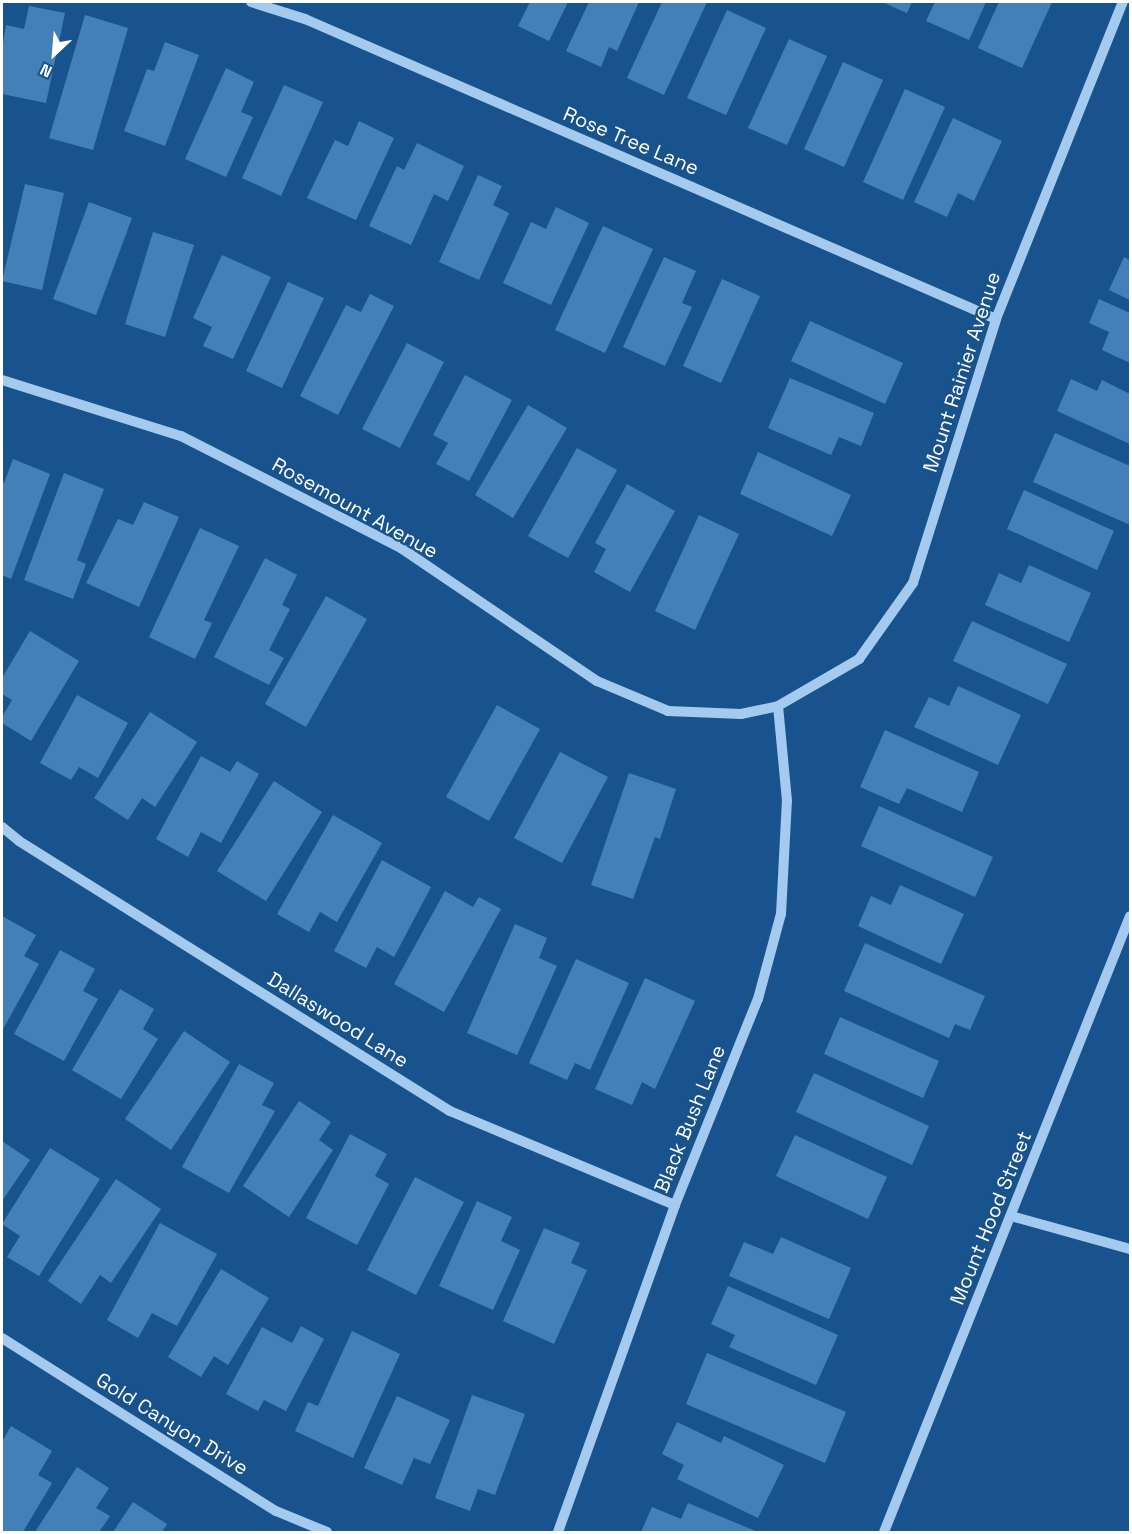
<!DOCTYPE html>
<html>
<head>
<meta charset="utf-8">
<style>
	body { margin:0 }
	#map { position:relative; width:1132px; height:1534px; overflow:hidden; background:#18538e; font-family:"Space Grotesk",sans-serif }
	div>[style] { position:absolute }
	.building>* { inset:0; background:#4480b8 }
	.minor>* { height:10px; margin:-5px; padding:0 5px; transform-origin:5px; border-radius:5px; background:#a4caef }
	span { translate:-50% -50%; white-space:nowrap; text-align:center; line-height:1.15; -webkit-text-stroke:4.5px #18538e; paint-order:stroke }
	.street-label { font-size:20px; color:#fff }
	.frame { position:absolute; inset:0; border:3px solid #fff; pointer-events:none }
	.north { position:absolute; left:24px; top:24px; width:60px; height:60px; -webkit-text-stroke:4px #18538e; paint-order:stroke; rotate:206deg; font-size:16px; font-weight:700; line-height:24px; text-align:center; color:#fff }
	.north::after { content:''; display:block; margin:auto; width:21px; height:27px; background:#fff; clip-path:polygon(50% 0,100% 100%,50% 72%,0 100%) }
</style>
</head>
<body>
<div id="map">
	<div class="building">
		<i style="clip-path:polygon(530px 2px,568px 2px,549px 41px,518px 26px)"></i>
		<i style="clip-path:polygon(589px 2px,639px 2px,617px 51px,609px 47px,601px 67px,566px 51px)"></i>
		<i style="clip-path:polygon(662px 2px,707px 2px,664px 95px,627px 78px)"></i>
		<i style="clip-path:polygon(882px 2px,912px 2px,907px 13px)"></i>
		<i style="clip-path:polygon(935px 2px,986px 2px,969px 40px,926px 21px)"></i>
		<i style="clip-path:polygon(999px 2px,1052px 2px,1022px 68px,978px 48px)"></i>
		<i style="clip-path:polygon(29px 6px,65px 13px,46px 103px,2px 94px,2px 49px,6px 25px,24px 29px)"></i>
		<i style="clip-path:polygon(727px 10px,766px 28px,726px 115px,687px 98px)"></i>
		<i style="clip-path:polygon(85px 15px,128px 28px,93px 150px,49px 138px)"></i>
		<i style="clip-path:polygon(789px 39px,827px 56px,787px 145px,748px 128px)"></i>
		<i style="clip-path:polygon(165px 42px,199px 55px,165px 146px,124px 131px,147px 69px,154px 71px)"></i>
		<i style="clip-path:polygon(843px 62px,883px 80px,844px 167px,804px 149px)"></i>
		<i style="clip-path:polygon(226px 68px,254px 82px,241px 112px,253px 117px,226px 177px,185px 159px)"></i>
		<i style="clip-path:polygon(284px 85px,323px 102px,281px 196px,242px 178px)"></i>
		<i style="clip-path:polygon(905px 89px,945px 107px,903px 200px,863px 182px)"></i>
		<i style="clip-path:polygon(953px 118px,1002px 141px,974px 201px,958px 193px,947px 217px,914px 202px)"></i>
		<i style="clip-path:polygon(359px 121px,394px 138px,356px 220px,307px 198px,335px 140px,348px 146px)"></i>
		<i style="clip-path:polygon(417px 143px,464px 166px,448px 201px,434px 194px,411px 245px,369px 226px,397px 166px,404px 170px)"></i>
		<i style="clip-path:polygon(478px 175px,502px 186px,493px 205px,509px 213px,479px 280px,439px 262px)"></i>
		<i style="clip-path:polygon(25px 184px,64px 193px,42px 290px,2px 281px)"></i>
		<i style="clip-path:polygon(89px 202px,132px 218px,96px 315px,53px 299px)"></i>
		<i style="clip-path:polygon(556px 207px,589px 223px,551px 305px,503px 283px,531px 222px,546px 229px)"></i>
		<i style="clip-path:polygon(603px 226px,653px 249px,605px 353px,555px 330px)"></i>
		<i style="clip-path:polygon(153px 232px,194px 245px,165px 337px,125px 324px)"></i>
		<i style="clip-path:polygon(222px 255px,271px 277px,233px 359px,203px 346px,212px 327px,193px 318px)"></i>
		<i style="clip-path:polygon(664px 257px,696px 271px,682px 303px,692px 307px,665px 366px,623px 347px)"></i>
		<i style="clip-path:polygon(1124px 257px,1130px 260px,1130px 300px,1109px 290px)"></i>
		<i style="clip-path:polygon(722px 279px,760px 296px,721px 383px,683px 366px)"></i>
		<i style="clip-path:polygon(288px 282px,324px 298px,282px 388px,246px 371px)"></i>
		<i style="clip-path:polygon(370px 294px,394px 306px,338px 415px,300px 396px,346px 305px,361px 312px)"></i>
		<i style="clip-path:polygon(1099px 299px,1130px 313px,1130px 363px,1102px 350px,1109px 332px,1089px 323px)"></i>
		<i style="clip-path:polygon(810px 321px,903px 363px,885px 404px,791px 361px)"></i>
		<i style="clip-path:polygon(407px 343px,444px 362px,400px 448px,362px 429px)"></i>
		<i style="clip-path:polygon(465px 375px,512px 400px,469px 481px,436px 464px,448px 443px,433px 435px)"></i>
		<i style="clip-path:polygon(790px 378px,874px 413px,861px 446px,839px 437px,831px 455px,768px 428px)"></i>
		<i style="clip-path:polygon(1071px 379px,1097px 391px,1102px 380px,1130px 394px,1130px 444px,1057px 411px)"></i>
		<i style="clip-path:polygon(528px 405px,567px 428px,513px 518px,475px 495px)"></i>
		<i style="clip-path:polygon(1055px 433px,1130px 466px,1130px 525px,1033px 482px)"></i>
		<i style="clip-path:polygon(577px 448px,617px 470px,568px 558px,528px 536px)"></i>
		<i style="clip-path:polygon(758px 452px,851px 495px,832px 536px,740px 494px)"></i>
		<i style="clip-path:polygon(13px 459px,50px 474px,11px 579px,2px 575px,2px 481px,4px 483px)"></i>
		<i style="clip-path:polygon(64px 473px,104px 489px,77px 560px,86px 564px,73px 599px,24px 580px)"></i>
		<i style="clip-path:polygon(627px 484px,675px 511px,630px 592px,594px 572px,606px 549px,595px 543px)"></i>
		<i style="clip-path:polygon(1024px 490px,1114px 531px,1097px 570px,1007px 529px)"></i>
		<i style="clip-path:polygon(144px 502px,179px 517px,139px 607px,86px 583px,118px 519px,133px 525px)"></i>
		<i style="clip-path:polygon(699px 515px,739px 534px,695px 630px,655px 611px)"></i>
		<i style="clip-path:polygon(200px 528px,239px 546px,204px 620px,212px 623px,195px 659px,149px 637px)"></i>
		<i style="clip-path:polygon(265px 558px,297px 575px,282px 605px,290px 609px,269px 650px,284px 658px,269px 685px,214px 657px)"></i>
		<i style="clip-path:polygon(1029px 565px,1091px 593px,1069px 642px,985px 605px,999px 573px,1021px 583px)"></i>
		<i style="clip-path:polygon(326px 596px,367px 619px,306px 727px,265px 704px)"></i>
		<i style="clip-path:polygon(972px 621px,1067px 664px,1048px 704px,953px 661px)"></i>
		<i style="clip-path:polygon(30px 631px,79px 661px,31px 741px,2px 723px,2px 717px,12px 700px,2px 694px,2px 678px)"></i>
		<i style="clip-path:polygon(958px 686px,1021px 715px,998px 765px,914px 727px,929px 697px,949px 706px)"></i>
		<i style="clip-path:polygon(77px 695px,128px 723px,98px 778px,79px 767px,71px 780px,40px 763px)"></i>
		<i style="clip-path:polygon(497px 705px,540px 729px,489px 821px,446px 797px)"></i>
		<i style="clip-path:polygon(150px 712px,197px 742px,155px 807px,142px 798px,128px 820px,94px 798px)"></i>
		<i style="clip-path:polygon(885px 730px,979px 772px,962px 812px,907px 788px,899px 804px,860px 787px)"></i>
		<i style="clip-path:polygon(560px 752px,608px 777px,562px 863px,514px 838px)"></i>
		<i style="clip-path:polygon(201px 756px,230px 772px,237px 761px,259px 774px,221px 843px,201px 832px,188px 857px,156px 839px)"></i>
		<i style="clip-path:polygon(629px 773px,676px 789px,660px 839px,655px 837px,633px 899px,591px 885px)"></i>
		<i style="clip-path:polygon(274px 781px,322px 812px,266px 901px,217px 871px)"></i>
		<i style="clip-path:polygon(879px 806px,993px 857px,975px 897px,861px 846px)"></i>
		<i style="clip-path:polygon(333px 815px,382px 843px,337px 922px,320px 912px,309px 932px,277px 914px)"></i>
		<i style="clip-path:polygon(382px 860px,431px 887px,394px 957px,377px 947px,366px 968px,334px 951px)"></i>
		<i style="clip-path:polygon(900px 885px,964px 914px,941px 964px,858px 926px,871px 896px,891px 905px)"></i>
		<i style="clip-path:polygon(445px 891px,473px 907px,479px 897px,501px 909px,444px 1012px,394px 984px)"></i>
		<i style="clip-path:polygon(2px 916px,36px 935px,24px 956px,39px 964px,2px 1031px)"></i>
		<i style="clip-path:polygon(515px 924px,547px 938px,539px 958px,557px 966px,517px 1055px,467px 1033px)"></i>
		<i style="clip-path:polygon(865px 943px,985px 996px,970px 1030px,955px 1024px,949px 1038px,844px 991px)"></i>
		<i style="clip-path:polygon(60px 950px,95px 969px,83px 991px,98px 999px,64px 1061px,14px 1034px)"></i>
		<i style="clip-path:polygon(576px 959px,629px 983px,590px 1070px,575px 1063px,567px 1080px,529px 1063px)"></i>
		<i style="clip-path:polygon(645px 978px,695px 1001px,655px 1089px,642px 1082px,632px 1105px,595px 1089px)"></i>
		<i style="clip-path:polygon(120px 989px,154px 1009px,143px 1029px,158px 1039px,121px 1099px,72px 1070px)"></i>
		<i style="clip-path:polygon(840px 1017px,939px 1061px,923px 1098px,824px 1054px)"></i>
		<i style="clip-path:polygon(184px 1031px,230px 1062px,171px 1150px,125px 1119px)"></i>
		<i style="clip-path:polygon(239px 1064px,274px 1083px,262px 1105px,275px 1111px,229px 1193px,182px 1167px)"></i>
		<i style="clip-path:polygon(814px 1073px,929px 1126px,912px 1165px,796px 1112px)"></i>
		<i style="clip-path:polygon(299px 1101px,331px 1122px,319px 1140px,333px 1150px,289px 1217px,243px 1186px)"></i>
		<i style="clip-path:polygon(350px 1134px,387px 1154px,375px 1176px,389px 1184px,357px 1245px,306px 1218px)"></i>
		<i style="clip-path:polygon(795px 1135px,887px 1177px,868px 1219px,776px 1176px)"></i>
		<i style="clip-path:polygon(2px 1141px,30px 1160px,2px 1201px)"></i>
		<i style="clip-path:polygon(50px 1148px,100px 1179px,39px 1276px,7px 1257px,20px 1236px,2px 1224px)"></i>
		<i style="clip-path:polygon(415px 1177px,464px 1202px,416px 1295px,367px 1270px)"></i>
		<i style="clip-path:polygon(116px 1179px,161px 1209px,111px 1283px,100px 1275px,81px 1304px,48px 1281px)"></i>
		<i style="clip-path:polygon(477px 1201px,512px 1217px,501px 1241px,520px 1250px,493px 1310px,439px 1286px)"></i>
		<i style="clip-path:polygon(160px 1223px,217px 1254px,177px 1326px,152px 1313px,138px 1338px,107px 1320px)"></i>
		<i style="clip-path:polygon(544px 1228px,580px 1243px,571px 1263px,587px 1270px,554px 1344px,503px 1321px)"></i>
		<i style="clip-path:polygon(781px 1237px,851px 1268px,829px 1319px,729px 1276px,744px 1242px,773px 1254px)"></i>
		<i style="clip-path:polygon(221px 1269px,269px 1298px,228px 1365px,214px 1356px,201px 1377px,168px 1357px)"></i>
		<i style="clip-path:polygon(728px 1286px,838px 1335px,816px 1385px,729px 1347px,735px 1335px,711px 1324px)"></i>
		<i style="clip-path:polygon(301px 1326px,324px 1339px,286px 1411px,264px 1400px,258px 1411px,226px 1394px,262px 1327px,292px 1343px)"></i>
		<i style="clip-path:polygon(352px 1331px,400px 1354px,353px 1458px,295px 1431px,308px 1402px,318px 1406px)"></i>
		<i style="clip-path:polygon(707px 1353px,846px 1412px,825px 1463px,686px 1404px)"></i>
		<i style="clip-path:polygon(472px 1395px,525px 1414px,495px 1495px,478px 1489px,470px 1511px,435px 1498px)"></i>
		<i style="clip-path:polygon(397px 1396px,450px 1420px,430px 1464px,414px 1458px,402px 1485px,364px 1468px)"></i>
		<i style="clip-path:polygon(677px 1422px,721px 1443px,724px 1436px,784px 1465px,758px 1518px,677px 1479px,684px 1465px,662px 1454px)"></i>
		<i style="clip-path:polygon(11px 1426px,52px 1451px,38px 1475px,52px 1483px,23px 1532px,2px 1532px,2px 1442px)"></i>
		<i style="clip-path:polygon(77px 1467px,109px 1488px,96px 1508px,110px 1516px,99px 1532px,35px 1532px)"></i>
		<i style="clip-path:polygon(133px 1502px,167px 1524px,162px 1532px,113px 1532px)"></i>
		<i style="clip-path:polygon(688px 1503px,758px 1532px,641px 1532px,652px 1507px,681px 1519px)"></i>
	</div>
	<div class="minor">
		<i style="left:251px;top:2px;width:57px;rotate:17.5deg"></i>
		<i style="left:305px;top:19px;width:753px;rotate:23.47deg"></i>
		<i style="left:2px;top:380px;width:188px;rotate:17.4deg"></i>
		<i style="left:181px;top:436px;width:247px;rotate:27deg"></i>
		<i style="left:401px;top:548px;width:237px;rotate:34.2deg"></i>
		<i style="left:597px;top:681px;width:77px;rotate:22.9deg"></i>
		<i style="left:668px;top:711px;width:73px;rotate:2.4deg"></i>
		<i style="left:741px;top:714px;width:38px;rotate:-12deg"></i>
		<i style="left:778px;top:706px;width:94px;rotate:-30.1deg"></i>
		<i style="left:859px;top:659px;width:93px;rotate:-54.6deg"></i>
		<i style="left:913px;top:583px;width:277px;rotate:-72.5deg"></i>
		<i style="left:996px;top:319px;width:341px;rotate:-68.2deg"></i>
		<i style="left:2px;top:827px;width:22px;rotate:39deg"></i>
		<i style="left:19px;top:841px;width:509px;rotate:32.07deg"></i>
		<i style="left:450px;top:1111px;width:244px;rotate:22.7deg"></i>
		<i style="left:1011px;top:1216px;width:123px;rotate:15.5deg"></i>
		<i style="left:2px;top:1338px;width:324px;rotate:32.3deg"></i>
		<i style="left:276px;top:1511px;width:55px;rotate:22.4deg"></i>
		<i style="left:558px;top:1532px;width:347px;rotate:-70.3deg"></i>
		<i style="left:675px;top:1205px;width:222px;rotate:-68.1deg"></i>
		<i style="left:758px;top:999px;width:88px;rotate:-74.9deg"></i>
		<i style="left:781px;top:914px;width:113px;rotate:-87deg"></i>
		<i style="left:787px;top:801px;width:95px;rotate:-95.4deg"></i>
		<i style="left:884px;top:1532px;width:663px;rotate:-68.23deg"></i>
	</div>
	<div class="street-label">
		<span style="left:631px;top:141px;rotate:23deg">Rose Tree Lane</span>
		<span style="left:962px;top:372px;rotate:-72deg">Mount Rainier Avenue</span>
		<span style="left:355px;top:508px;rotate:29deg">Rosemount Avenue</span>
		<span style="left:338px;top:1020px;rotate:32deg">Dallaswood Lane</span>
		<span style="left:690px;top:1119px;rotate:-68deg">Black Bush Lane</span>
		<span style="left:991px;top:1218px;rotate:-68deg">Mount Hood Street</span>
		<span style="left:172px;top:1424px;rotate:32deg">Gold Canyon Drive</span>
	</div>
	<div class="frame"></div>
	<div class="north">N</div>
</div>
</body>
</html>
